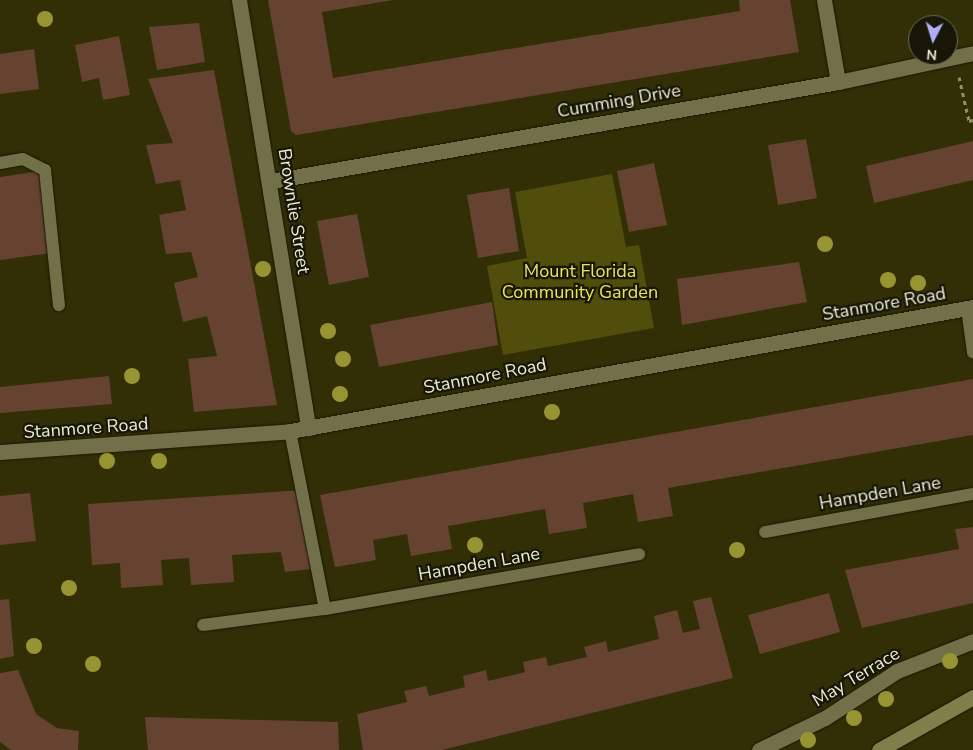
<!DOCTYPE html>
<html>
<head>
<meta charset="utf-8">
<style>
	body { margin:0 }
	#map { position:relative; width:973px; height:750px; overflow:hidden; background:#322f07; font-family:"Nunito Sans",sans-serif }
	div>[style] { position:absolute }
	.green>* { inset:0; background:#514d0a }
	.building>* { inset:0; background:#664231 }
	.path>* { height:3px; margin-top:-1.5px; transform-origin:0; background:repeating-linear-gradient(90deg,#929071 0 4px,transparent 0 8px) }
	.roads { filter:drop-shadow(0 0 1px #191700) drop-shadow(0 0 1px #191700) }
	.lane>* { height:12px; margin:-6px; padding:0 6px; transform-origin:6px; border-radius:6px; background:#727048 }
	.street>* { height:15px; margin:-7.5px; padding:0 7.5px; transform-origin:7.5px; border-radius:7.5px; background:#727048 }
	.secondary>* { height:15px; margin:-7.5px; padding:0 7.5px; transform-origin:7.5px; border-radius:7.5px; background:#807e4b }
	.trees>* { width:16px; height:16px; margin:-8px; border-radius:50%; background:#989333 }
	span { translate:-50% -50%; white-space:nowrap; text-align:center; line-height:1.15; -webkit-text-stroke:4.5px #181707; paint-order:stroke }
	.street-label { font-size:18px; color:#ebead4 }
	.park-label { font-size:18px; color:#ece457 }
	.north { position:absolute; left:908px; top:15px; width:50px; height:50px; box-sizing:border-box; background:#181707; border:1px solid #6c6b59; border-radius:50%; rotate:185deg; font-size:14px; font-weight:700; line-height:20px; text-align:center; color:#ebead4 }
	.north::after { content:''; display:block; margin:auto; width:18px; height:22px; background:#b1adfa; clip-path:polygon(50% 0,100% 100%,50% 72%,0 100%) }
</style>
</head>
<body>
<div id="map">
	<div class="green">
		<i style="clip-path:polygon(612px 174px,626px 247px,639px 245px,654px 328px,503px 355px,487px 266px,527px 258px,515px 192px)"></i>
	</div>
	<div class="building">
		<i style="clip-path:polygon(268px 0,393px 0,322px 12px,333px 78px,740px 11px,739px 0,790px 0,799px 52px,296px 135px,291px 131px)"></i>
		<i style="clip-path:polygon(199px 23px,205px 62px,157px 70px,149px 27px)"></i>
		<i style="clip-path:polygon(119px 36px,130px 95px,103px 100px,99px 78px,82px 82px,75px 45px)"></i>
		<i style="clip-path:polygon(34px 49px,39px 89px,0 94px,0 54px)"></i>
		<i style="clip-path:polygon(214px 70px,277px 405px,194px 412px,188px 359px,217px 356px,207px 316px,183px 322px,174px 283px,198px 277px,191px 252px,166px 254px,159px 215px,186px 210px,180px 180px,156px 184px,146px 145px,173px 143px,148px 79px)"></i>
		<i style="clip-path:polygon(806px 139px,817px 198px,778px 205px,768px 145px)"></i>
		<i style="clip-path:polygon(973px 141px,973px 180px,874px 203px,866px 166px)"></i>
		<i style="clip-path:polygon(654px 163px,667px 225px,629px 232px,617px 171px)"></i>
		<i style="clip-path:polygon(40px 171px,51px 253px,0 260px,0 177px)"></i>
		<i style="clip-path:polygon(509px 188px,519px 251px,478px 258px,467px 195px)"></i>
		<i style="clip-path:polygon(357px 214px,369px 277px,329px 285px,317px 221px)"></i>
		<i style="clip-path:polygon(799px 262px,807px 302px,682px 325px,677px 279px)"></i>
		<i style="clip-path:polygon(492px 302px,498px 345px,379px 367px,370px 325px)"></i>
		<i style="clip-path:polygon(109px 376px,112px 404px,0 413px,0 387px)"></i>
		<i style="clip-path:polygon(973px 379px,973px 435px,668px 488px,673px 516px,638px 522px,633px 494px,583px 503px,587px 528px,549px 534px,545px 509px,448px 526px,452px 549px,411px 556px,407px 534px,373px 540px,376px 560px,335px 567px,320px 495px)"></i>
		<i style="clip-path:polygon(305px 490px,319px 568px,285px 572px,281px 552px,232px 555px,234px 582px,191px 585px,189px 558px,161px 560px,163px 585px,121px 588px,120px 563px,92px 565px,88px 504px)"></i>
		<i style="clip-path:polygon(30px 493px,36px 541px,0 545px,0 496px)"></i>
		<i style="clip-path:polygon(973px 527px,973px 603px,862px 628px,845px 570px,959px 549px,955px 529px)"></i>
		<i style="clip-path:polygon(829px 593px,840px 632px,760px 654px,748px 615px)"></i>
		<i style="clip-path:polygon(711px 597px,733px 678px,442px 750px,363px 750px,357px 714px,407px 702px,404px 691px,426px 686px,429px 696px,465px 687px,463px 676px,486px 670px,488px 681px,525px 672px,523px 662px,546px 657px,548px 666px,587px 657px,584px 647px,606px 641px,608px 652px,659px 639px,654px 616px,677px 610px,683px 633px,700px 629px,693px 601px)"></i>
		<i style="clip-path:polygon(9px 599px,14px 656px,0 659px,0 600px)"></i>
		<i style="clip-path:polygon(18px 670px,36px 714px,57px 728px,79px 731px,78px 750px,11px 750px,0 742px,0 673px)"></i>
		<i style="clip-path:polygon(145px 717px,338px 722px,339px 750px,148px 750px)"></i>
	</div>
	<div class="path">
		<i style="left:959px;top:77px;width:45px;rotate:77.2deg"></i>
		<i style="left:969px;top:121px;width:4px;rotate:-14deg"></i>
	</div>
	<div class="roads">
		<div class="lane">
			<i style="left:0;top:163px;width:23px;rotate:-10deg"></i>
			<i style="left:23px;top:159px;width:25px;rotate:27deg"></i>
			<i style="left:45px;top:170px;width:136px;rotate:84.1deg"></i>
			<i style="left:967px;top:308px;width:45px;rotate:82.4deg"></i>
			<i style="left:290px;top:431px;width:181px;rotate:78.9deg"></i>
			<i style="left:765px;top:532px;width:211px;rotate:-10.4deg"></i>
			<i style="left:203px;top:625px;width:123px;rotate:-7.5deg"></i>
			<i style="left:325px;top:609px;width:319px;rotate:-9.9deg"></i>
		</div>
		<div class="street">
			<i style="left:239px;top:0;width:434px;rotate:80.8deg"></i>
			<i style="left:824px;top:0;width:83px;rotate:80.3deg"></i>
			<i style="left:271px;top:181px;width:576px;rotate:-9.9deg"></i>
			<i style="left:838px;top:82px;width:138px;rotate:-12.1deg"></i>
			<i style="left:0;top:452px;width:291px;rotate:-4.1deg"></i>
			<i style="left:290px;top:431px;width:694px;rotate:-10.29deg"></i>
			<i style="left:759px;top:750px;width:73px;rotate:-25.9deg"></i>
			<i style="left:825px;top:718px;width:86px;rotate:-33.1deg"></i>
			<i style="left:897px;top:671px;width:82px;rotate:-21.5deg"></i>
		</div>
		<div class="secondary">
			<i style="left:879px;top:750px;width:108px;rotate:-29.4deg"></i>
		</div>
	</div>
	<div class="trees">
		<i style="left:45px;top:19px"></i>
		<i style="left:825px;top:244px"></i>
		<i style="left:263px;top:269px"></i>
		<i style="left:888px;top:280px"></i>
		<i style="left:918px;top:283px"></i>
		<i style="left:328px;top:331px"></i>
		<i style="left:343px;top:359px"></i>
		<i style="left:132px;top:376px"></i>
		<i style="left:340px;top:394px"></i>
		<i style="left:552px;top:412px"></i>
		<i style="left:107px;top:461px"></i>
		<i style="left:159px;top:461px"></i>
		<i style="left:475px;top:545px"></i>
		<i style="left:737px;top:550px"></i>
		<i style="left:69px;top:588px"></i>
		<i style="left:34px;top:646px"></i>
		<i style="left:950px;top:661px"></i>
		<i style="left:93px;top:664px"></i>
		<i style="left:886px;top:699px"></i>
		<i style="left:854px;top:718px"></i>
		<i style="left:808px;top:740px"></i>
	</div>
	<div class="street-label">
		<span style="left:619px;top:101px;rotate:-10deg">Cumming Drive</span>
		<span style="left:294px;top:211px;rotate:81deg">Brownlie Street</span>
		<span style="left:884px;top:304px;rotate:-10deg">Stanmore Road</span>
		<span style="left:485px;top:376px;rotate:-11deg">Stanmore Road</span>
		<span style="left:86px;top:428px;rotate:-4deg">Stanmore Road</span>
		<span style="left:880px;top:493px;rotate:-10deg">Hampden Lane</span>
		<span style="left:479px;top:564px;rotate:-10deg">Hampden Lane</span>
		<span style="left:856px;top:677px;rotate:-31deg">May Terrace</span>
	</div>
	<div class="park-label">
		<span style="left:580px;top:282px">Mount Florida<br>Community Garden</span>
	</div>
	<div class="north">N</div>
</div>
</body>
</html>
